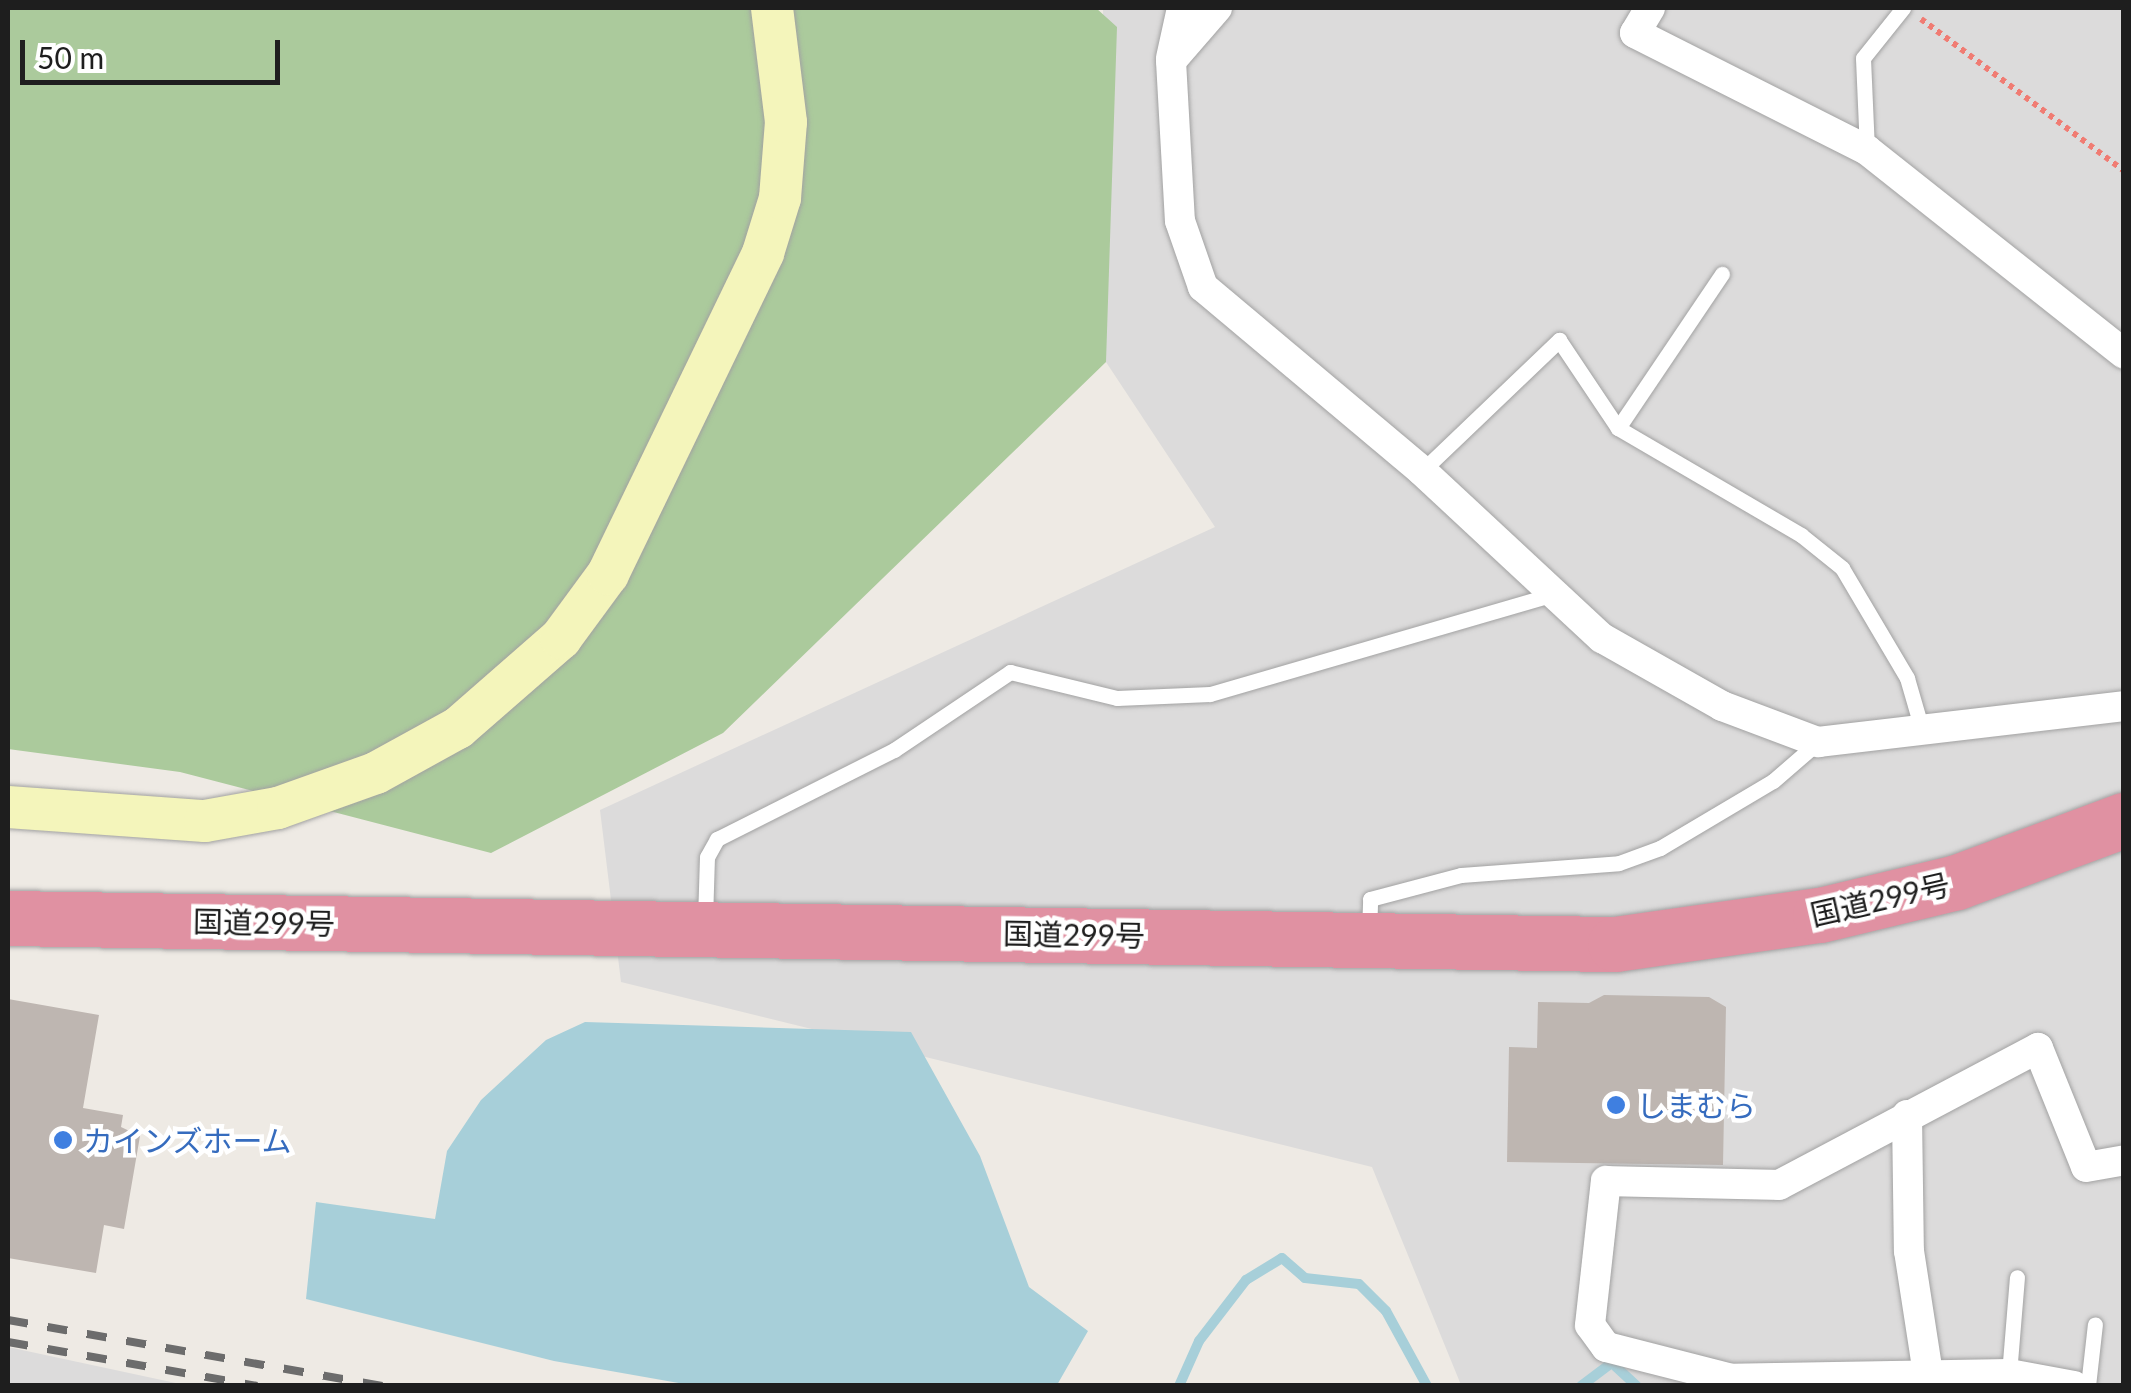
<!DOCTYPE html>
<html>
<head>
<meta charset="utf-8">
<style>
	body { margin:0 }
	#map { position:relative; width:2131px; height:1393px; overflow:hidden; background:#eeeae4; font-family:Lato,"Noto Sans JP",sans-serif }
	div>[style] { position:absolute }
	.residential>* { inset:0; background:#dcdbdb }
	.forest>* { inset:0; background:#abca9c }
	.water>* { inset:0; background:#a7cfd9 }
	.stream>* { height:10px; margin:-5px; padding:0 5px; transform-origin:5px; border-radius:5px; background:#a7cfd9 }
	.building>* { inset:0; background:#beb6b1 }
	.path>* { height:6px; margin-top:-3px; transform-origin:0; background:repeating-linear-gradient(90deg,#f07c73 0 5px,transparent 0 10px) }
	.roads { filter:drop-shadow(0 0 2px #a2a2a2) drop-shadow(0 0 2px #a2a2a2) }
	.lane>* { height:15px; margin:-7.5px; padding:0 7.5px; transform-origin:7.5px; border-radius:7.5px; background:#fff }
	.street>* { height:30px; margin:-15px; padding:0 15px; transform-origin:15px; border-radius:15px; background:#fff }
	.secondary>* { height:42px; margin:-21px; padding:0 21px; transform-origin:21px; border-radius:21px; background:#f4f5bb }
	.highway>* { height:55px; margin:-27.5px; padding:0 27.5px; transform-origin:27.5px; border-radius:27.5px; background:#e091a2 }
	.rail>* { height:8px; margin-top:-4px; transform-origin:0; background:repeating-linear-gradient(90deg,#6c6c6c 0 20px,transparent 0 40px) }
	.dots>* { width:28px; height:28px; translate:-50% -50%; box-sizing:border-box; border:5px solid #fff; border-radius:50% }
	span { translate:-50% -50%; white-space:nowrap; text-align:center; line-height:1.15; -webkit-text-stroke:9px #fff; paint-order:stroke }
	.street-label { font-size:30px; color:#1e1e1e }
	.shop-label { font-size:30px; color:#366cbe }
	.left { translate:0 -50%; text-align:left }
	.frame { position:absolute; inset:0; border:10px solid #1e1e1e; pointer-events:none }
	.scale { position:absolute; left:20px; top:40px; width:260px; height:45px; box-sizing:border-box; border:5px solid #1e1e1e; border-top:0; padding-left:12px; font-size:30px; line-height:35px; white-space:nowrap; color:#1e1e1e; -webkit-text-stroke:8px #fff; paint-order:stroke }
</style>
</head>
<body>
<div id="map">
	<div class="residential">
		<i style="clip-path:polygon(1103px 8px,2123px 8px,2123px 1385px,1461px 1385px,1372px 1167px,621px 982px,600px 810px,1215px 527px,1106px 362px)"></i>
		<i style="clip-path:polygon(8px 1347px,185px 1385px,8px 1385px)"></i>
	</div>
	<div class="forest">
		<i style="clip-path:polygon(8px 8px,1096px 8px,1117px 27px,1106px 362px,723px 733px,491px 853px,180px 772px,8px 749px)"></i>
	</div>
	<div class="water">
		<i style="clip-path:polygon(585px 1022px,911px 1032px,980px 1156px,1029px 1287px,1088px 1331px,1057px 1385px,690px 1385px,554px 1361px,306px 1299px,316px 1202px,435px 1219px,447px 1151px,481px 1100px,546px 1040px)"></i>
	</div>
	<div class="stream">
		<i style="left:1179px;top:1386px;width:49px;rotate:-66deg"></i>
		<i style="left:1199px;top:1341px;width:77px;rotate:-52.4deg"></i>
		<i style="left:1246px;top:1280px;width:42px;rotate:-31.4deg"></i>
		<i style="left:1282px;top:1258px;width:30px;rotate:41deg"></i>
		<i style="left:1305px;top:1278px;width:54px;rotate:6.3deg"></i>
		<i style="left:1359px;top:1284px;width:38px;rotate:45deg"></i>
		<i style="left:1386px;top:1311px;width:85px;rotate:61.3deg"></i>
		<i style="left:1581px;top:1386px;width:39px;rotate:-37deg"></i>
		<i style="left:1612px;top:1363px;width:34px;rotate:43deg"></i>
	</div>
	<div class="building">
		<i style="clip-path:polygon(1604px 995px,1709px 997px,1726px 1007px,1723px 1165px,1507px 1162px,1509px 1047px,1537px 1048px,1538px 1002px,1589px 1003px)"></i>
		<i style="clip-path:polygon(8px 999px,99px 1015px,83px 1108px,123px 1115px,121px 1127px,140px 1136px,124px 1229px,104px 1225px,96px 1273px,8px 1258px)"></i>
	</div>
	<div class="path">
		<i style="left:1921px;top:19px;width:254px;rotate:36.8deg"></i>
	</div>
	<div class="roads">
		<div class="lane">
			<i style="left:1867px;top:150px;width:92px;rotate:-92.5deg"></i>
			<i style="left:1863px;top:58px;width:64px;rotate:-51.3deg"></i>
			<i style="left:1618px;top:428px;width:186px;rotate:-56deg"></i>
			<i style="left:1422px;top:471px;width:190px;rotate:-43.7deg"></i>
			<i style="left:1559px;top:340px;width:106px;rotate:56.2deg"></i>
			<i style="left:1618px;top:428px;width:212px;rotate:30.3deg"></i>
			<i style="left:1801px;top:535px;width:53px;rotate:38.8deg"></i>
			<i style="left:1842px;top:568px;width:128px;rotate:59.4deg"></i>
			<i style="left:1907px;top:678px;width:57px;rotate:73.8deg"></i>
			<i style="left:705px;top:920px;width:63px;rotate:-88.2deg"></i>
			<i style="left:707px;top:857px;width:21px;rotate:-61deg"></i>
			<i style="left:717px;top:839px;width:198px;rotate:-26.7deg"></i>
			<i style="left:894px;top:750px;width:140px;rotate:-33.9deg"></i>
			<i style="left:1010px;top:672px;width:110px;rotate:13.7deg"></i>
			<i style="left:1117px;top:698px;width:93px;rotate:-2.5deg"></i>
			<i style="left:1210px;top:694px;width:355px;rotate:-16.2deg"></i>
			<i style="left:1369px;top:933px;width:34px;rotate:-88deg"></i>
			<i style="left:1370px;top:899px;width:94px;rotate:-14.8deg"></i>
			<i style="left:1461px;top:875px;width:158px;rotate:-4.3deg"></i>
			<i style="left:1619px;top:863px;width:44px;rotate:-20.1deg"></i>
			<i style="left:1660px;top:848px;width:131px;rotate:-30.7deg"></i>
			<i style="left:1773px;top:781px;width:60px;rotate:-40.9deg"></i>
			<i style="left:2009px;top:1374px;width:97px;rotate:-85.3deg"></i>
			<i style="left:2088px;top:1386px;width:62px;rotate:-83.6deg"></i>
		</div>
		<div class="street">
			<i style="left:1217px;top:8px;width:70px;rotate:131deg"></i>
			<i style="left:1171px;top:61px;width:160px;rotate:86.8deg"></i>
			<i style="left:1180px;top:221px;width:70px;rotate:70.8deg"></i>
			<i style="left:1203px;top:287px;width:286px;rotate:40deg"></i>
			<i style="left:1422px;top:471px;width:246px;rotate:42.9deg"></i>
			<i style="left:1602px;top:638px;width:138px;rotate:29.5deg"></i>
			<i style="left:1722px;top:706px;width:103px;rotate:20.6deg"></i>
			<i style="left:1818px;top:742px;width:308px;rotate:-6.7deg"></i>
			<i style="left:1650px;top:8px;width:29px;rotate:121deg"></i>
			<i style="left:1635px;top:33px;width:260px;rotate:26.8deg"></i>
			<i style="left:1867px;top:150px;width:328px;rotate:38.4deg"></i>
			<i style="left:1171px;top:58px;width:51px;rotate:-77.6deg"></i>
			<i style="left:1907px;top:1115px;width:136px;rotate:89.2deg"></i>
			<i style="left:1909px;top:1251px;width:124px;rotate:81.2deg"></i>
			<i style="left:2074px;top:1386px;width:66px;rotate:-169.5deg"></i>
			<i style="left:2009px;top:1374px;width:277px;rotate:179deg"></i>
			<i style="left:1732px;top:1379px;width:130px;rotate:-165.7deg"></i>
			<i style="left:1606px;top:1347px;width:27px;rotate:-126deg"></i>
			<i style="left:1590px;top:1325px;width:145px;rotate:-83.7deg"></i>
			<i style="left:1606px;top:1181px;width:173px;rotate:1.3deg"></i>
			<i style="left:1779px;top:1185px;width:293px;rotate:-27.9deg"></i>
			<i style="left:2038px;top:1048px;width:128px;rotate:68deg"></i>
			<i style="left:2086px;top:1167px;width:39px;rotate:-10deg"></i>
		</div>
		<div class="secondary">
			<i style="left:8px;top:807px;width:197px;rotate:4.1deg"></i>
			<i style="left:205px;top:821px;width:74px;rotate:-10.1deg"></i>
			<i style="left:278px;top:808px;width:104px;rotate:-19.7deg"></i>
			<i style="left:376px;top:773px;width:94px;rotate:-28.8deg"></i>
			<i style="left:458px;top:728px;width:137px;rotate:-41.1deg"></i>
			<i style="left:561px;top:638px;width:79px;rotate:-53.7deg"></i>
			<i style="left:608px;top:574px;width:356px;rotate:-64.2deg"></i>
			<i style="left:763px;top:253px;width:58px;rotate:-72.8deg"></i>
			<i style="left:780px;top:198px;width:76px;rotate:-85.5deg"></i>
			<i style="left:786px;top:122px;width:115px;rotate:-97deg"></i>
		</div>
		<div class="highway">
			<i style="left:8px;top:918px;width:1607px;rotate:0.93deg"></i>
			<i style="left:1615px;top:944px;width:207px;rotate:-8.1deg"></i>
			<i style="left:1820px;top:915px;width:141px;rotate:-13.5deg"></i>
			<i style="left:1957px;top:882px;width:178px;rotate:-20.4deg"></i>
		</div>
	</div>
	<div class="rail">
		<i style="left:8px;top:1320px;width:380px;rotate:10deg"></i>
		<i style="left:8px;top:1342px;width:253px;rotate:10deg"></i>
	</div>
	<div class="dots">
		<i style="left:1616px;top:1105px;background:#3f7fe0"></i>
		<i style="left:63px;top:1140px;background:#3f7fe0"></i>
	</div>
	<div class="street-label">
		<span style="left:1880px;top:899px;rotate:-13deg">国道299号</span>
		<span style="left:264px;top:922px;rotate:1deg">国道299号</span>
		<span style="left:1074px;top:934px;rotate:1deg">国道299号</span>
	</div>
	<div class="shop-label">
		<span class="left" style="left:1636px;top:1105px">しまむら</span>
		<span class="left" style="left:83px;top:1140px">カインズホーム</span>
	</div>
	<div class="frame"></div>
	<div class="scale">50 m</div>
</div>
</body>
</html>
